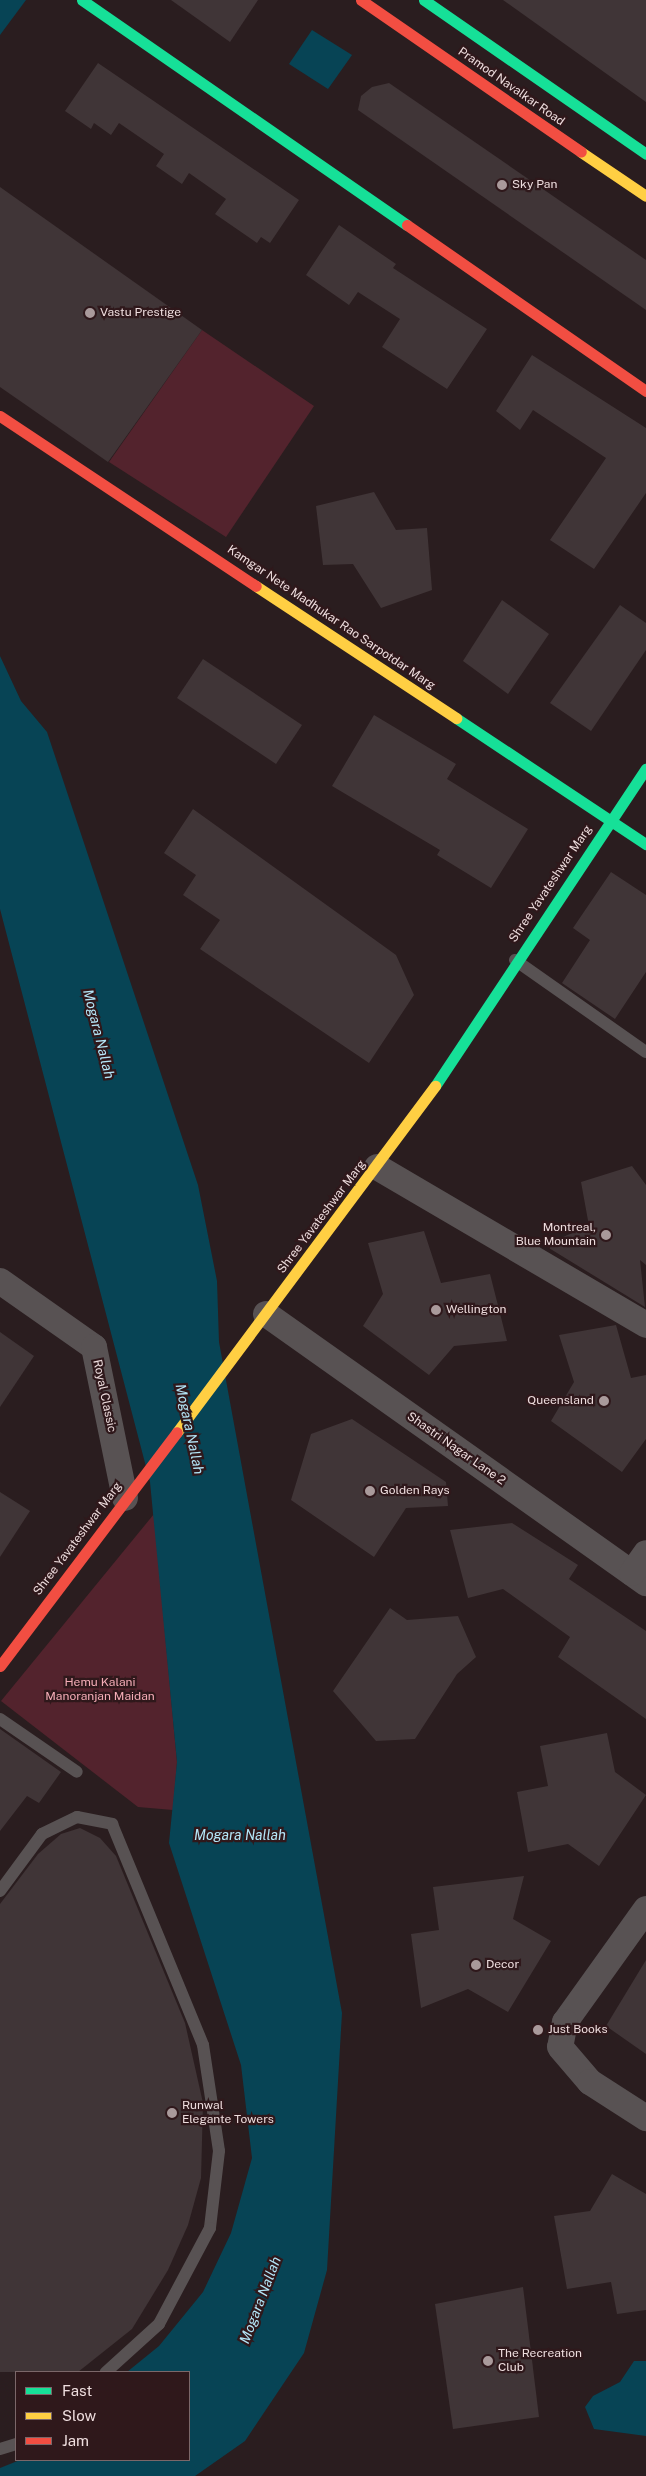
<!DOCTYPE html>
<html>
<head>
<meta charset="utf-8">
<style>
	body { margin:0 }
	#map { position:relative; width:646px; height:2476px; overflow:hidden; background:#2a1d1f; font-family:"Public Sans",sans-serif }
	div>[style] { position:absolute }
	.green>* { inset:0; background:#53232d }
	.water>* { inset:0; background:#074455 }
	.building>* { inset:0; background:#403537 }
	.lane>* { height:12px; margin:-6px; padding:0 6px; transform-origin:6px; border-radius:6px; background:#585253 }
	.street>* { height:26px; margin:-13px; padding:0 13px; transform-origin:13px; border-radius:13px; background:#585253 }
	.fast>* { height:11px; margin:-5.5px; padding:0 5.5px; transform-origin:5.5px; border-radius:5.5px; background:#16e098 }
	.slow>* { height:11px; margin:-5.5px; padding:0 5.5px; transform-origin:5.5px; border-radius:5.5px; background:#ffcf43 }
	.jam>* { height:11px; margin:-5.5px; padding:0 5.5px; transform-origin:5.5px; border-radius:5.5px; background:#f24e42 }
	.dots>* { width:14px; height:14px; translate:-50% -50%; box-sizing:border-box; border:2px solid #2f181b; border-radius:50% }
	span { translate:-50% -50%; white-space:nowrap; text-align:center; line-height:1.15; -webkit-text-stroke:4.5px #2f181b; paint-order:stroke }
	.street-label { font-size:12px; color:#eeddde }
	.poi-label { font-size:12px; color:#eeddde }
	.left { translate:0 -50%; text-align:left }
	.right { translate:-100% -50%; text-align:right }
	.park-label { font-size:12px; color:#f4acb6 }
	.water-label { font-size:14px; color:#b4e6f8; font-style:italic }
	.legend { position:absolute; left:15px; top:2371px; width:175px; height:90px; box-sizing:border-box; background:#2f181b; border:1px solid #7b6769; margin:0; padding:6px 9px; list-style:none; font-size:15px; color:#eeddde }
	.legend li { display:flex; align-items:center; gap:10px; height:25px }
	.legend b { width:25px; border:1px solid #7b6769 }
</style>
</head>
<body>
<div id="map">
	<div class="green">
		<i style="clip-path:polygon(202px 330px,314px 406px,226px 537px,109px 462px)"></i>
		<i style="clip-path:polygon(154px 1514px,177px 1762px,173px 1810px,138px 1807px,1px 1701px)"></i>
	</div>
	<div class="water">
		<i style="clip-path:polygon(0 0,26px 0,0 35px)"></i>
		<i style="clip-path:polygon(312px 30px,352px 55px,328px 89px,289px 64px)"></i>
		<i style="clip-path:polygon(0 656px,21px 701px,47px 732px,198px 1185px,217px 1281px,219px 1342px,342px 2013px,327px 2270px,304px 2353px,245px 2441px,195px 2476px,0 2476px,0 2468px,20px 2460px,189px 2460px,189px 2372px,127px 2372px,159px 2346px,203px 2292px,231px 2233px,252px 2158px,241px 2065px,169px 1843px,177px 1762px,150px 1482px,0 909px)"></i>
		<i style="clip-path:polygon(634px 2361px,646px 2361px,646px 2436px,594px 2429px,585px 2407px,593px 2396px,620px 2382px)"></i>
	</div>
	<div class="building">
		<i style="clip-path:polygon(171px 0,258px 0,230px 42px)"></i>
		<i style="clip-path:polygon(503px 0,646px 0,646px 102px)"></i>
		<i style="clip-path:polygon(98px 63px,299px 200px,270px 243px,261px 237px,257px 243px,215px 214px,226px 199px,189px 173px,182px 184px,156px 166px,164px 154px,119px 123px,111px 135px,94px 123px,91px 129px,65px 111px)"></i>
		<i style="clip-path:polygon(389px 83px,646px 260px,646px 310px,358px 110px,361px 96px,372px 87px)"></i>
		<i style="clip-path:polygon(0 187px,202px 330px,108px 462px,0 387px)"></i>
		<i style="clip-path:polygon(339px 225px,396px 264px,393px 268px,487px 329px,447px 389px,382px 347px,400px 319px,358px 292px,349px 305px,306px 275px)"></i>
		<i style="clip-path:polygon(532px 355px,646px 428px,646px 493px,594px 569px,550px 540px,606px 458px,533px 410px,520px 430px,496px 411px)"></i>
		<i style="clip-path:polygon(374px 492px,396px 530px,427px 528px,432px 590px,381px 608px,353px 564px,323px 565px,316px 506px)"></i>
		<i style="clip-path:polygon(502px 600px,549px 634px,508px 694px,463px 661px)"></i>
		<i style="clip-path:polygon(620px 605px,646px 623px,646px 650px,591px 731px,550px 703px)"></i>
		<i style="clip-path:polygon(203px 659px,302px 725px,276px 764px,177px 698px)"></i>
		<i style="clip-path:polygon(374px 715px,456px 764px,447px 779px,528px 829px,491px 888px,437px 855px,440px 850px,332px 786px)"></i>
		<i style="clip-path:polygon(193px 809px,396px 955px,414px 995px,369px 1063px,200px 949px,220px 920px,183px 895px,196px 875px,164px 853px)"></i>
		<i style="clip-path:polygon(611px 872px,646px 895px,646px 972px,615px 1019px,562px 983px,590px 940px,573px 928px)"></i>
		<i style="clip-path:polygon(632px 1166px,646px 1185px,646px 1265px,640px 1260px,645px 1307px,544px 1245px,589px 1226px,581px 1182px)"></i>
		<i style="clip-path:polygon(424px 1231px,441px 1283px,490px 1274px,507px 1341px,454px 1346px,429px 1375px,363px 1326px,383px 1294px,368px 1243px)"></i>
		<i style="clip-path:polygon(616px 1325px,631px 1378px,646px 1375px,646px 1439px,622px 1472px,551px 1421px,574px 1382px,559px 1335px)"></i>
		<i style="clip-path:polygon(0 1332px,34px 1356px,0 1407px)"></i>
		<i style="clip-path:polygon(352px 1419px,446px 1482px,448px 1506px,406px 1508px,374px 1557px,291px 1500px,311px 1434px)"></i>
		<i style="clip-path:polygon(0 1492px,30px 1511px,0 1557px)"></i>
		<i style="clip-path:polygon(512px 1523px,578px 1565px,569px 1579px,646px 1631px,646px 1719px,558px 1657px,570px 1637px,503px 1589px,468px 1598px,450px 1530px)"></i>
		<i style="clip-path:polygon(390px 1608px,407px 1620px,458px 1616px,476px 1657px,457px 1674px,415px 1739px,376px 1741px,333px 1691px)"></i>
		<i style="clip-path:polygon(0 1729px,61px 1772px,39px 1803px,27px 1796px,0 1831px)"></i>
		<i style="clip-path:polygon(607px 1733px,615px 1772px,646px 1795px,599px 1866px,568px 1844px,528px 1852px,517px 1792px,548px 1786px,540px 1746px)"></i>
		<i style="clip-path:polygon(80px 1828px,100px 1838px,116px 1856px,185px 2023px,203px 2103px,201px 2178px,188px 2225px,168px 2270px,132px 2329px,78px 2372px,0 2372px,0 1904px,38px 1854px,61px 1834px)"></i>
		<i style="clip-path:polygon(524px 1876px,513px 1919px,551px 1941px,508px 2012px,468px 1989px,421px 2008px,411px 1934px,439px 1930px,433px 1887px)"></i>
		<i style="clip-path:polygon(646px 1960px,646px 2054px,606px 2026px)"></i>
		<i style="clip-path:polygon(612px 2174px,646px 2194px,646px 2310px,617px 2314px,611px 2282px,567px 2289px,554px 2216px,590px 2211px)"></i>
		<i style="clip-path:polygon(523px 2287px,539px 2417px,453px 2429px,435px 2304px)"></i>
	</div>
	<div class="lane">
		<i style="left:515px;top:960px;width:160px;rotate:35.1deg"></i>
		<i style="left:0;top:1719px;width:93px;rotate:34.5deg"></i>
		<i style="left:0;top:1891px;width:71px;rotate:-53.6deg"></i>
		<i style="left:42px;top:1834px;width:39px;rotate:-26deg"></i>
		<i style="left:77px;top:1817px;width:36px;rotate:11deg"></i>
		<i style="left:112px;top:1824px;width:239px;rotate:67.6deg"></i>
		<i style="left:203px;top:2045px;width:107px;rotate:81.4deg"></i>
		<i style="left:219px;top:2151px;width:78px;rotate:96.7deg"></i>
		<i style="left:210px;top:2228px;width:109px;rotate:118deg"></i>
		<i style="left:159px;top:2324px;width:72px;rotate:137.8deg"></i>
		<i style="left:0;top:2449px;width:17px;rotate:-17deg"></i>
	</div>
	<div class="street">
		<i style="left:377px;top:1167px;width:312px;rotate:30.4deg"></i>
		<i style="left:0;top:1281px;width:115px;rotate:35.1deg"></i>
		<i style="left:94px;top:1347px;width:154px;rotate:78.4deg"></i>
		<i style="left:266px;top:1314px;width:466px;rotate:35.3deg"></i>
		<i style="left:632px;top:1573px;width:24px;rotate:-55deg"></i>
		<i style="left:646px;top:1909px;width:139px;rotate:125.6deg"></i>
		<i style="left:565px;top:2022px;width:25px;rotate:101deg"></i>
		<i style="left:560px;top:2047px;width:46px;rotate:49.4deg"></i>
		<i style="left:590px;top:2082px;width:67px;rotate:32.7deg"></i>
	</div>
	<div class="fast">
		<i style="left:82px;top:0;width:395px;rotate:34.7deg"></i>
		<i style="left:424px;top:0;width:270px;rotate:34.7deg"></i>
		<i style="left:456px;top:718px;width:228px;rotate:33.6deg"></i>
		<i style="left:435px;top:1086px;width:381px;rotate:-56.4deg"></i>
	</div>
	<div class="slow">
		<i style="left:581px;top:152px;width:78px;rotate:34.1deg"></i>
		<i style="left:256px;top:586px;width:240px;rotate:33.4deg"></i>
		<i style="left:177px;top:1432px;width:432px;rotate:-53.3deg"></i>
	</div>
	<div class="jam">
		<i style="left:361px;top:0;width:267px;rotate:34.6deg"></i>
		<i style="left:407px;top:225px;width:291px;rotate:34.8deg"></i>
		<i style="left:0;top:416px;width:307px;rotate:33.6deg"></i>
		<i style="left:0;top:1666px;width:293px;rotate:-52.9deg"></i>
	</div>
	<div class="dots">
		<i style="left:502px;top:185px;background:#a99a9b"></i>
		<i style="left:90px;top:313px;background:#a99a9b"></i>
		<i style="left:606px;top:1235px;background:#a99a9b"></i>
		<i style="left:436px;top:1310px;background:#a99a9b"></i>
		<i style="left:604px;top:1401px;background:#a99a9b"></i>
		<i style="left:370px;top:1491px;background:#a99a9b"></i>
		<i style="left:476px;top:1965px;background:#a99a9b"></i>
		<i style="left:538px;top:2030px;background:#a99a9b"></i>
		<i style="left:172px;top:2113px;background:#a99a9b"></i>
		<i style="left:488px;top:2361px;background:#a99a9b"></i>
	</div>
	<div class="street-label">
		<span style="left:511px;top:87px;rotate:35deg">Pramod Navalkar Road</span>
		<span style="left:331px;top:618px;rotate:34deg">Kamgar Nete Madhukar Rao Sarpotdar Marg</span>
		<span style="left:551px;top:884px;rotate:-56deg">Shree Yavateshwar Marg</span>
		<span style="left:322px;top:1217px;rotate:-53deg">Shree Yavateshwar Marg</span>
		<span style="left:104px;top:1396px;rotate:78deg">Royal Classic</span>
		<span style="left:456px;top:1449px;rotate:35deg">Shastri Nagar Lane 2</span>
		<span style="left:78px;top:1539px;rotate:-53deg">Shree Yavateshwar Marg</span>
	</div>
	<div class="poi-label">
		<span class="left" style="left:512px;top:185px">Sky Pan</span>
		<span class="left" style="left:100px;top:313px">Vastu Prestige</span>
		<span class="right" style="left:596px;top:1235px">Montreal,<br>Blue Mountain</span>
		<span class="left" style="left:446px;top:1310px">Wellington</span>
		<span class="right" style="left:594px;top:1401px">Queensland</span>
		<span class="left" style="left:380px;top:1491px">Golden Rays</span>
		<span class="left" style="left:486px;top:1965px">Decor</span>
		<span class="left" style="left:548px;top:2030px">Just Books</span>
		<span class="left" style="left:182px;top:2113px">Runwal<br>Elegante Towers</span>
		<span class="left" style="left:498px;top:2361px">The Recreation<br>Club</span>
	</div>
	<div class="park-label">
		<span style="left:100px;top:1690px">Hemu Kalani<br>Manoranjan Maidan</span>
	</div>
	<div class="water-label">
		<span style="left:99px;top:1034px;rotate:76deg">Mogara Nallah</span>
		<span style="left:190px;top:1429px;rotate:78deg">Mogara Nallah</span>
		<span style="left:240px;top:1835px">Mogara Nallah</span>
		<span style="left:260px;top:2300px;rotate:-69deg">Mogara Nallah</span>
	</div>
	<ul class="legend">
	<li><b style="height:6px;background:#16e098"></b>Fast</li>
	<li><b style="height:6px;background:#ffcf43"></b>Slow</li>
	<li><b style="height:6px;background:#f24e42"></b>Jam</li>
	</ul>
</div>
</body>
</html>
